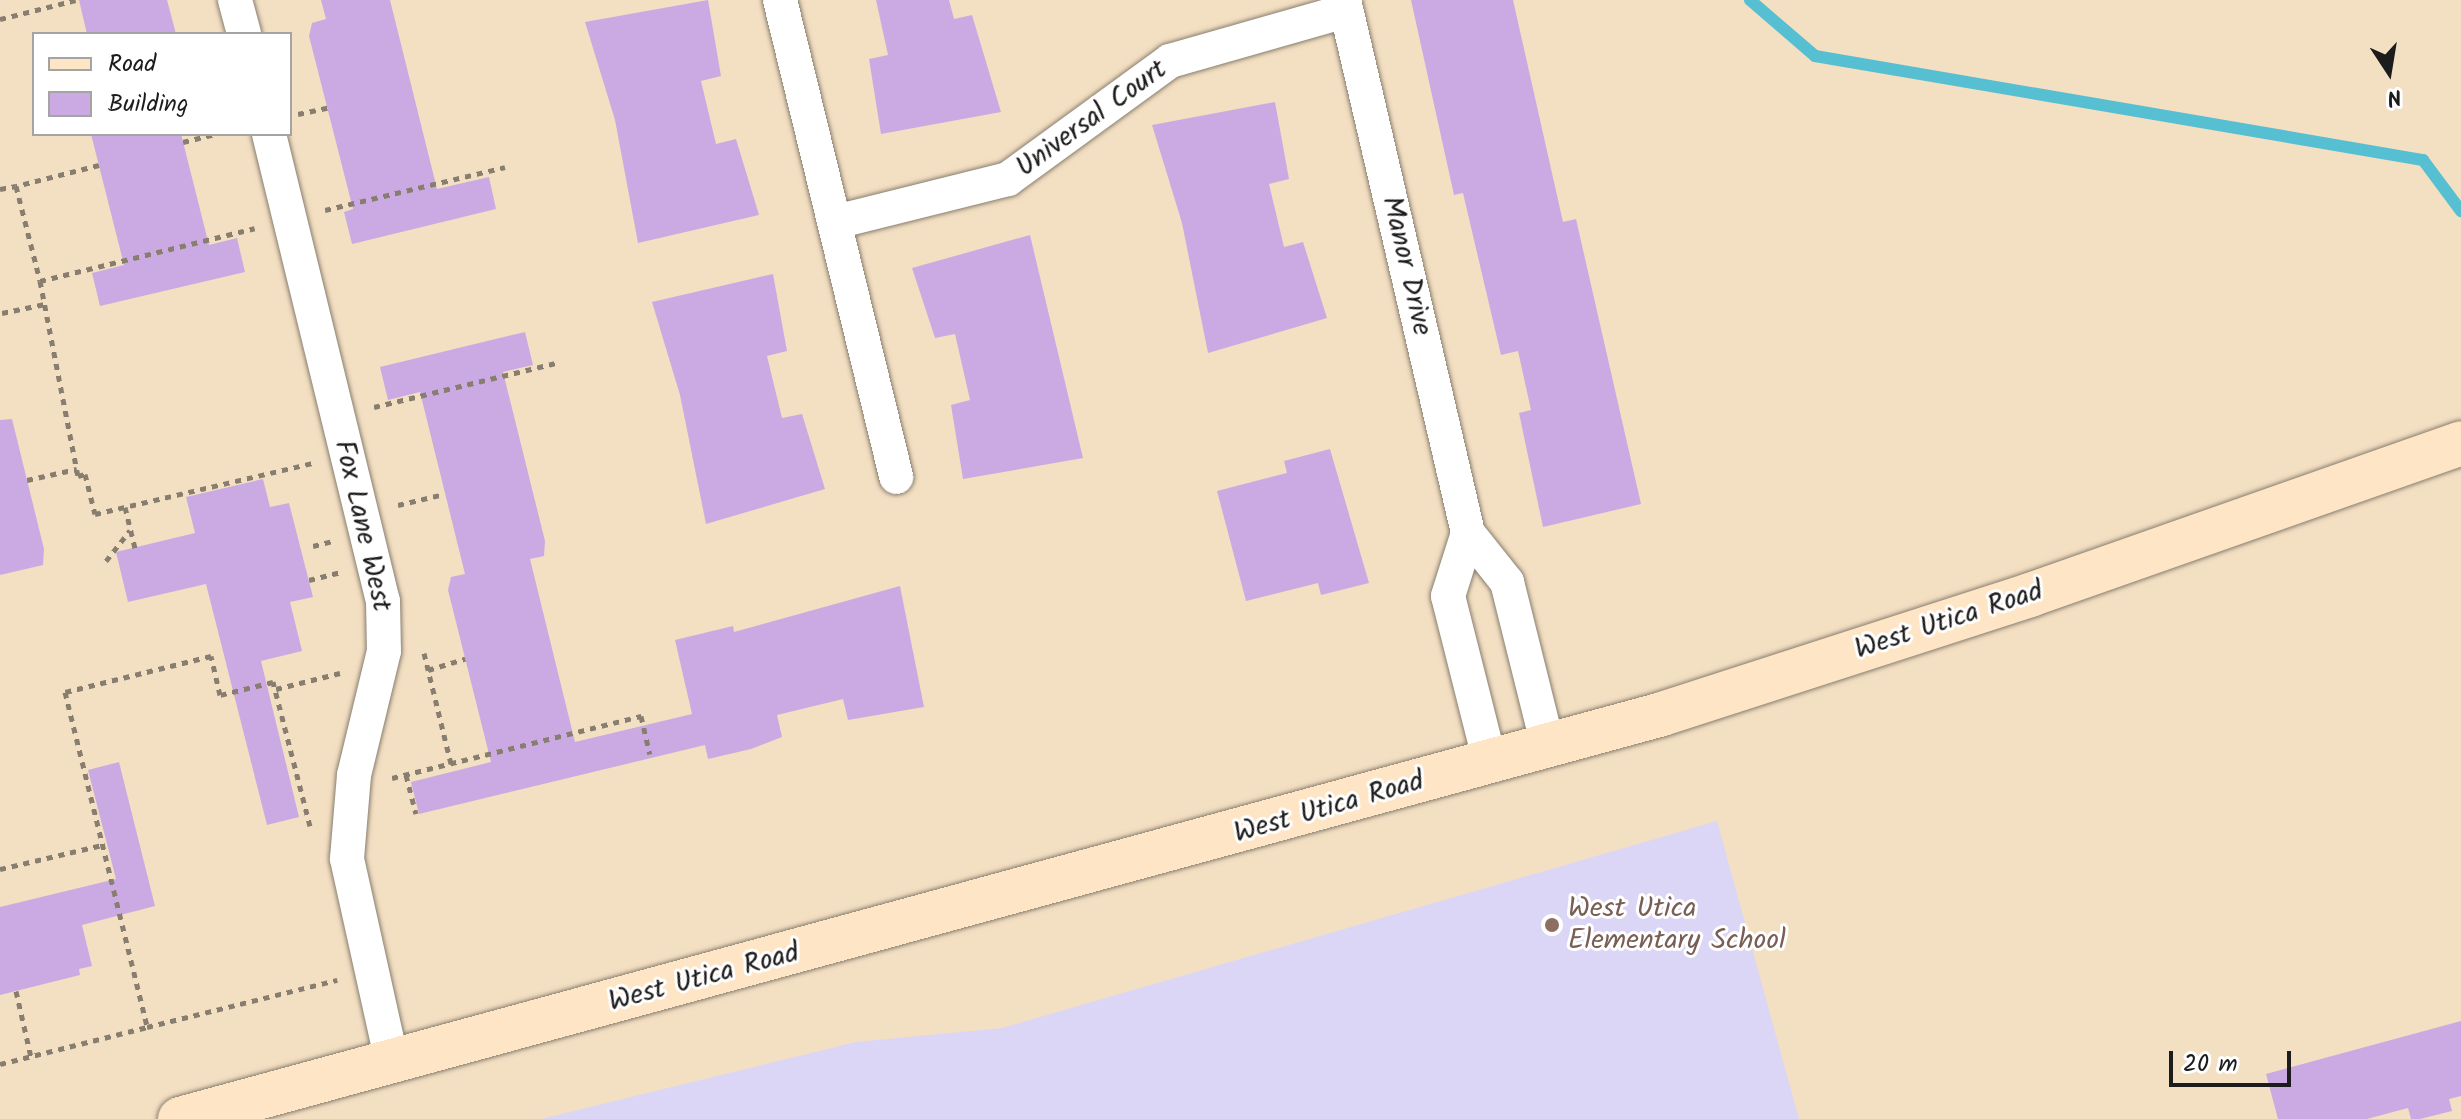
<!DOCTYPE html>
<html>
<head>
<meta charset="utf-8">
<style>
	body { margin:0 }
	#map { position:relative; width:2461px; height:1119px; overflow:hidden; background:#f3dfc2; font-family:Kalam,sans-serif }
	div>[style] { position:absolute }
	.built>* { inset:0; background:#dcd6f6 }
	.stream>* { height:12px; margin:-6px; padding:0 6px; transform-origin:6px; border-radius:6px; background:#56bfd2 }
	.building>* { inset:0; background:#cbaae3 }
	.path>* { height:5px; margin-top:-2.5px; transform-origin:0; background:repeating-linear-gradient(90deg,#887e6f 0 6px,transparent 0 12px) }
	.roads { filter:drop-shadow(0 0 2px #887e6f) drop-shadow(0 0 2px #887e6f) }
	.street>* { height:34px; margin:-17px; padding:0 17px; transform-origin:17px; border-radius:17px; background:#fff }
	.secondary>* { height:44px; margin:-22px; padding:0 22px; transform-origin:22px; border-radius:22px; background:#fee5c5 }
	.dots>* { width:22px; height:22px; translate:-50% -50%; box-sizing:border-box; border:4px solid #fff; border-radius:50% }
	span { translate:-50% -50%; white-space:nowrap; text-align:center; line-height:1.15; -webkit-text-stroke:6px #fff; paint-order:stroke }
	.street-label { font-size:28px; color:#1c1c1c }
	.education-label { font-size:28px; color:#785e54 }
	.left { translate:0 -50%; text-align:left }
	.legend { position:absolute; left:32px; top:32px; width:260px; height:104px; box-sizing:border-box; background:#fff; border:2px solid #a4a4a4; margin:0; padding:10px 14px; list-style:none; font-size:24px; color:#1c1c1c }
	.legend li { display:flex; align-items:center; gap:16px; height:40px }
	.legend b { width:40px; border:2px solid #a4a4a4 }
	.north { position:absolute; left:2349px; top:32px; width:80px; height:80px; -webkit-text-stroke:6px #fff; paint-order:stroke; rotate:168deg; font-size:22px; font-weight:700; line-height:32px; text-align:center; color:#1c1c1c }
	.north::after { content:''; display:block; margin:auto; width:28px; height:36px; background:#1c1c1c; clip-path:polygon(50% 0,100% 100%,50% 72%,0 100%) }
	.scale { position:absolute; left:2169px; top:1051px; width:122px; height:36px; box-sizing:border-box; border:4px solid #1c1c1c; border-top:0; padding-left:10px; font-size:24px; line-height:28px; white-space:nowrap; color:#1c1c1c; -webkit-text-stroke:6px #fff; paint-order:stroke }
</style>
</head>
<body>
<div id="map">
	<div class="built">
		<i style="clip-path:polygon(1717px 821px,1799px 1119px,541px 1119px,856px 1042px,1002px 1028px)"></i>
	</div>
	<div class="stream">
		<i style="left:1750px;top:0;width:86px;rotate:40.7deg"></i>
		<i style="left:1815px;top:56px;width:617px;rotate:9.71deg"></i>
		<i style="left:2423px;top:160px;width:64px;rotate:53.3deg"></i>
	</div>
	<div class="building">
		<i style="clip-path:polygon(79px 0,167px 0,176px 34px,87px 34px)"></i>
		<i style="clip-path:polygon(321px 0,390px 0,437px 189px,489px 177px,496px 209px,352px 244px,344px 212px,353px 209px,309px 36px,312px 23px,326px 19px)"></i>
		<i style="clip-path:polygon(708px 0,721px 76px,701px 81px,716px 144px,736px 139px,759px 215px,638px 243px,615px 120px,585px 22px)"></i>
		<i style="clip-path:polygon(876px 0,949px 0,954px 19px,972px 15px,1001px 112px,881px 134px,869px 59px,888px 55px)"></i>
		<i style="clip-path:polygon(1411px 0,1513px 0,1563px 222px,1576px 219px,1641px 504px,1543px 527px,1519px 413px,1531px 410px,1518px 351px,1501px 355px,1463px 193px,1454px 195px)"></i>
		<i style="clip-path:polygon(1275px 102px,1289px 179px,1269px 184px,1284px 247px,1303px 242px,1327px 318px,1208px 353px,1182px 223px,1152px 125px)"></i>
		<i style="clip-path:polygon(91px 134px,181px 134px,209px 245px,237px 238px,245px 272px,100px 306px,92px 273px,124px 265px)"></i>
		<i style="clip-path:polygon(1030px 235px,1083px 458px,963px 479px,951px 405px,970px 400px,955px 334px,935px 338px,912px 268px)"></i>
		<i style="clip-path:polygon(773px 274px,787px 351px,767px 356px,782px 418px,802px 414px,825px 489px,706px 524px,680px 395px,652px 302px)"></i>
		<i style="clip-path:polygon(525px 332px,533px 365px,503px 372px,545px 541px,544px 556px,530px 559px,575px 742px,692px 714px,675px 640px,733px 626px,734px 632px,900px 586px,924px 707px,848px 720px,843px 699px,777px 715px,782px 737px,751px 749px,708px 759px,705px 745px,419px 814px,411px 782px,491px 762px,448px 590px,451px 577px,465px 574px,420px 392px,388px 400px,380px 367px)"></i>
		<i style="clip-path:polygon(12px 419px,44px 549px,43px 565px,0 575px,0 420px)"></i>
		<i style="clip-path:polygon(1330px 449px,1369px 583px,1321px 595px,1318px 583px,1246px 601px,1217px 491px,1287px 473px,1284px 461px)"></i>
		<i style="clip-path:polygon(263px 479px,270px 507px,289px 503px,313px 597px,290px 602px,302px 651px,261px 661px,299px 817px,267px 825px,206px 584px,128px 602px,116px 552px,195px 533px,186px 497px)"></i>
		<i style="clip-path:polygon(119px 762px,155px 906px,82px 925px,92px 966px,79px 969px,80px 975px,0 995px,0 907px,116px 879px,88px 770px)"></i>
		<i style="clip-path:polygon(2461px 1021px,2461px 1096px,2449px 1099px,2452px 1111px,2420px 1119px,2411px 1119px,2408px 1108px,2367px 1119px,2278px 1119px,2266px 1074px)"></i>
	</div>
	<div class="path">
		<i style="left:0;top:19px;width:78px;rotate:-14deg"></i>
		<i style="left:298px;top:114px;width:30px;rotate:-12deg"></i>
		<i style="left:183px;top:142px;width:32px;rotate:-14deg"></i>
		<i style="left:99px;top:165px;width:86px;rotate:165.8deg"></i>
		<i style="left:16px;top:186px;width:98px;rotate:75.8deg"></i>
		<i style="left:40px;top:281px;width:221px;rotate:-13.8deg"></i>
		<i style="left:0;top:189px;width:16px;rotate:-11deg"></i>
		<i style="left:325px;top:210px;width:185px;rotate:-13.4deg"></i>
		<i style="left:40px;top:281px;width:199px;rotate:79deg"></i>
		<i style="left:78px;top:476px;width:7px;rotate:-16deg"></i>
		<i style="left:85px;top:474px;width:41px;rotate:76deg"></i>
		<i style="left:95px;top:514px;width:223px;rotate:-13.2deg"></i>
		<i style="left:2px;top:313px;width:44px;rotate:-11.8deg"></i>
		<i style="left:374px;top:407px;width:187px;rotate:-13.6deg"></i>
		<i style="left:27px;top:480px;width:51px;rotate:-12.4deg"></i>
		<i style="left:398px;top:505px;width:47px;rotate:-13.4deg"></i>
		<i style="left:125px;top:507px;width:42px;rotate:76.3deg"></i>
		<i style="left:313px;top:546px;width:21px;rotate:-14deg"></i>
		<i style="left:106px;top:561px;width:39px;rotate:-52deg"></i>
		<i style="left:309px;top:580px;width:32px;rotate:-14deg"></i>
		<i style="left:424px;top:653px;width:114px;rotate:76.3deg"></i>
		<i style="left:428px;top:670px;width:39px;rotate:-17deg"></i>
		<i style="left:276px;top:689px;width:66px;rotate:-14deg"></i>
		<i style="left:406px;top:775px;width:40px;rotate:75.6deg"></i>
		<i style="left:392px;top:778px;width:257px;rotate:-14deg"></i>
		<i style="left:641px;top:716px;width:39px;rotate:77deg"></i>
		<i style="left:310px;top:826px;width:149px;rotate:-104.4deg"></i>
		<i style="left:273px;top:682px;width:55px;rotate:166.2deg"></i>
		<i style="left:220px;top:695px;width:40px;rotate:-103deg"></i>
		<i style="left:211px;top:656px;width:150px;rotate:166.1deg"></i>
		<i style="left:65px;top:692px;width:345px;rotate:76.2deg"></i>
		<i style="left:147px;top:1027px;width:196px;rotate:-13.9deg"></i>
		<i style="left:0;top:869px;width:105px;rotate:-13.2deg"></i>
		<i style="left:16px;top:991px;width:68px;rotate:77.2deg"></i>
		<i style="left:0;top:1064px;width:152px;rotate:-14.1deg"></i>
	</div>
	<div class="roads">
		<div class="street">
			<i style="left:235px;top:0;width:35px;rotate:75deg"></i>
			<i style="left:780px;top:0;width:491px;rotate:76.3deg"></i>
			<i style="left:1344px;top:0;width:547px;rotate:76.9deg"></i>
			<i style="left:269px;top:134px;width:481px;rotate:76.3deg"></i>
			<i style="left:383px;top:601px;width:50px;rotate:88.9deg"></i>
			<i style="left:384px;top:651px;width:128px;rotate:103.6deg"></i>
			<i style="left:354px;top:775px;width:84px;rotate:94.8deg"></i>
			<i style="left:347px;top:859px;width:208px;rotate:77.5deg"></i>
			<i style="left:836px;top:222px;width:177px;rotate:-14deg"></i>
			<i style="left:1008px;top:179px;width:200px;rotate:-36.1deg"></i>
			<i style="left:1170px;top:61px;width:183px;rotate:-15.9deg"></i>
			<i style="left:1490px;top:762px;width:171px;rotate:-104.2deg"></i>
			<i style="left:1448px;top:596px;width:66px;rotate:-72.4deg"></i>
			<i style="left:1468px;top:533px;width:63px;rotate:51.5deg"></i>
			<i style="left:1507px;top:582px;width:170px;rotate:76deg"></i>
		</div>
		<div class="secondary">
			<i style="left:180px;top:1119px;width:1536px;rotate:-15.28deg"></i>
			<i style="left:1662px;top:714px;width:387px;rotate:-17.9deg"></i>
			<i style="left:2030px;top:595px;width:457px;rotate:-19.4deg"></i>
		</div>
	</div>
	<div class="dots">
		<i style="left:1552px;top:925px;background:#8d6e63"></i>
	</div>
	<div class="street-label">
		<span style="left:1092px;top:119px;rotate:-36deg">Universal Court</span>
		<span style="left:1406px;top:266px;rotate:77deg">Manor Drive</span>
		<span style="left:362px;top:526px;rotate:77deg">Fox Lane West</span>
		<span style="left:1949px;top:621px;rotate:-18deg">West Utica Road</span>
		<span style="left:1329px;top:808px;rotate:-16deg">West Utica Road</span>
		<span style="left:704px;top:978px;rotate:-15deg">West Utica Road</span>
	</div>
	<div class="education-label">
		<span class="left" style="left:1568px;top:925px">West Utica<br>Elementary School</span>
	</div>
	<ul class="legend">
	<li><b style="height:10px;background:#fee5c5"></b>Road</li>
	<li><b style="height:22px;background:#cbaae3"></b>Building</li>
	</ul>
	<div class="north">N</div>
	<div class="scale">20 m</div>
</div>
</body>
</html>
